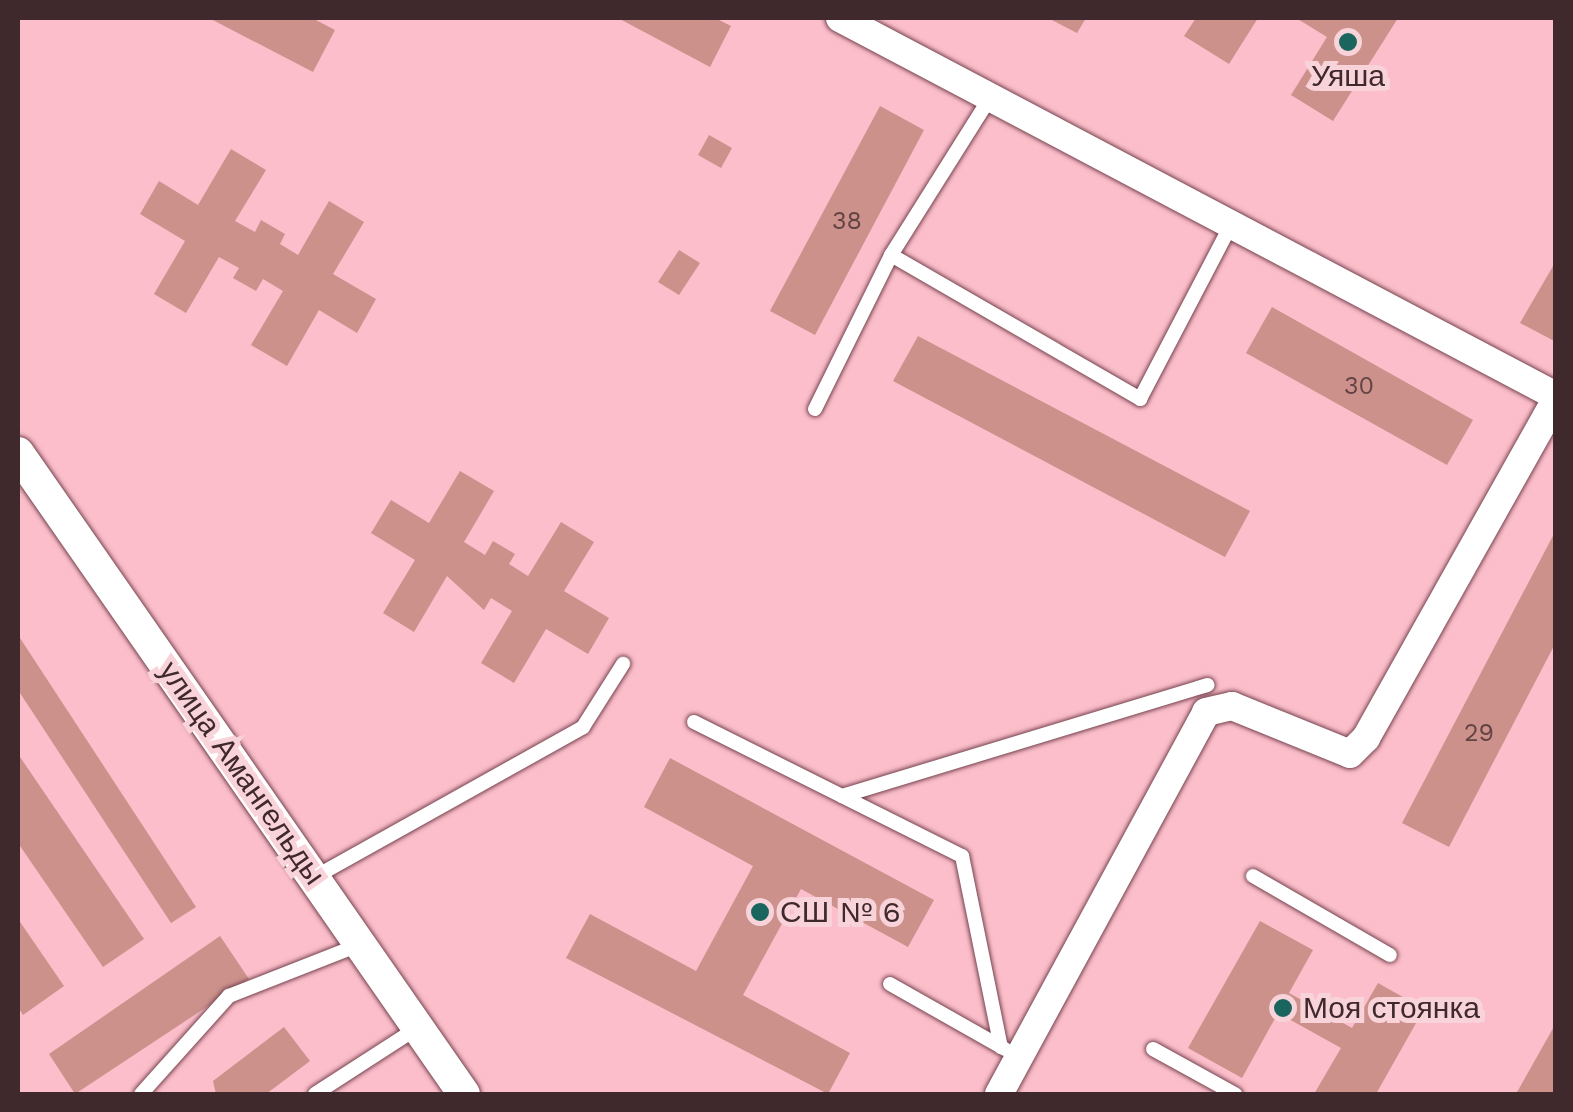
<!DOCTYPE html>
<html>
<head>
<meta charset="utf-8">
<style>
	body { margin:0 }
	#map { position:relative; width:1573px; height:1112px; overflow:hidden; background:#fbbeca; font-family:"Work Sans",sans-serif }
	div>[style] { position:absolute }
	.building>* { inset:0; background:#cc918b }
	.roads { filter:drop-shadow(0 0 2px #76434f) drop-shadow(0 0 2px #76434f) }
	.service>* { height:14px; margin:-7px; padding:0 7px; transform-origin:7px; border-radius:7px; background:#fff }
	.minor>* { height:28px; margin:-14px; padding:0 14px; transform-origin:14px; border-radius:14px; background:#fff }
	.tertiary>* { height:32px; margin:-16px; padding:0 16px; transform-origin:16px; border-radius:16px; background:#fff }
	.dots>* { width:28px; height:28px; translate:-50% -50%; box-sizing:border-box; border:5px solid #f9d3da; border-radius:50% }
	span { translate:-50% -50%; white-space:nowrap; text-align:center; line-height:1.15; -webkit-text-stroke:10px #f9d3da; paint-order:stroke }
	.number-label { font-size:25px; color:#634344 }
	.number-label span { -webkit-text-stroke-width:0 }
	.poi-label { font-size:30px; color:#40292d }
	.left { translate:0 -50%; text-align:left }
	.street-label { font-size:30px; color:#40292d }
	.frame { position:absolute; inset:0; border:20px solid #40292d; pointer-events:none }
</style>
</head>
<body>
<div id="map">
	<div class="building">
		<i style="clip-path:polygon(209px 18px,312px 18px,335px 30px,313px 72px)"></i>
		<i style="clip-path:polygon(618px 18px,715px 18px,731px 26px,710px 67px)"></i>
		<i style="clip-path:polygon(1048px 18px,1086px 18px,1077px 33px)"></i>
		<i style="clip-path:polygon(1196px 18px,1258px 18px,1229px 64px,1184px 36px)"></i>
		<i style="clip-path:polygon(1296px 18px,1398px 18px,1333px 121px,1291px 95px,1327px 37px)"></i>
		<i style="clip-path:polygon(880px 106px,924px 130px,815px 335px,770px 311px)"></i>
		<i style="clip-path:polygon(709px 135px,732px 148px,721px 168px,698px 155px)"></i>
		<i style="clip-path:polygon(231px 149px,266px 170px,235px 221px,255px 232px,261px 220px,285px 234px,280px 244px,298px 255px,329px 201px,364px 222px,333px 274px,376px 299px,357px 333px,319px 310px,287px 366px,251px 345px,283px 291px,263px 279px,256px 291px,233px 278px,239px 268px,219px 257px,186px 313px,154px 294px,185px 241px,140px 214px,159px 181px,198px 205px)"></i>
		<i style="clip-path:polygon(679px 250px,700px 263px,679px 295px,658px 282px)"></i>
		<i style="clip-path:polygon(1556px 261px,1556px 342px,1520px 323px)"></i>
		<i style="clip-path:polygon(1272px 307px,1473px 420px,1447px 465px,1246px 353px)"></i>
		<i style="clip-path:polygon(918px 336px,1250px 511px,1225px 557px,893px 381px)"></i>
		<i style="clip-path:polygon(460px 471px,494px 491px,464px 542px,485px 555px,493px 541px,515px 554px,509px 564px,528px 576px,561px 522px,594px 542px,564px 591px,609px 618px,588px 654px,546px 629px,514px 683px,481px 663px,512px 611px,491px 598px,484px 610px,447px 576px,414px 632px,383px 613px,415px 560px,371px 533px,391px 500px,429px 523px)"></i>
		<i style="clip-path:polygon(1556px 530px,1556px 642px,1449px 847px,1402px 823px)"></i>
		<i style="clip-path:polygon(18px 635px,196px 907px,171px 923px,18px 690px)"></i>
		<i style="clip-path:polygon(18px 754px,144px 939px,103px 967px,18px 843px)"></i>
		<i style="clip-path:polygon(670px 758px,934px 900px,908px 947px,801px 889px,743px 995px,850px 1053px,828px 1094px,566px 958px,590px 914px,696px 971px,753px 866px,644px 807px)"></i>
		<i style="clip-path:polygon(18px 919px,64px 986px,23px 1015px,18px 1007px)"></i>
		<i style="clip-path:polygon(1260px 921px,1313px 950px,1289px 993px,1352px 1028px,1378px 983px,1424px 1009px,1376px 1094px,1314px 1094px,1341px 1048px,1278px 1013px,1242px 1078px,1188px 1048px)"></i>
		<i style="clip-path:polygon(220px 936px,249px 979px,75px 1094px,49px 1054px)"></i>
		<i style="clip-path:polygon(1556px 1023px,1556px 1094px,1516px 1094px)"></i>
		<i style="clip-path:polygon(284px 1027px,310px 1061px,266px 1094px,216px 1094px,213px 1081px)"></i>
	</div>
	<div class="roads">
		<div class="service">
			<i style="left:988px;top:101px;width:182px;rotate:122.2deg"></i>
			<i style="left:891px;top:255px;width:288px;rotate:30deg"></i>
			<i style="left:1140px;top:399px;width:192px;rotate:-62.4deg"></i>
			<i style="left:815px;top:409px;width:172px;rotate:-63.7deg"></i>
			<i style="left:694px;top:722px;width:300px;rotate:26.6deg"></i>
			<i style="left:962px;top:856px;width:195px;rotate:78.5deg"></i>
			<i style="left:842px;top:796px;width:382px;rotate:-16.9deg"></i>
			<i style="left:1253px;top:876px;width:158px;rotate:30deg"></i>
			<i style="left:315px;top:877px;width:307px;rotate:-29.2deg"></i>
			<i style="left:583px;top:727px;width:75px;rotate:-57.6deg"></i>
			<i style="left:890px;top:984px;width:132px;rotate:29.5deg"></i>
			<i style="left:1153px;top:1049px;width:94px;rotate:28.8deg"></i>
			<i style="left:141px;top:1094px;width:132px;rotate:-48.1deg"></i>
			<i style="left:229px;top:996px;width:142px;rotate:-21.5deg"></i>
			<i style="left:315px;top:1094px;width:121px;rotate:-32.9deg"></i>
		</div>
		<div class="minor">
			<i style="left:840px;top:18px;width:810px;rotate:27.83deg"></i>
			<i style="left:999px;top:1094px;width:434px;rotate:-61.5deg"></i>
			<i style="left:1206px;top:712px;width:27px;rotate:-13deg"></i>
			<i style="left:1232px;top:706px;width:127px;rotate:22.1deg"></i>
			<i style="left:1350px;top:754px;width:23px;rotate:-45deg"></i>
			<i style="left:1366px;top:738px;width:389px;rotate:-60.7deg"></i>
		</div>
		<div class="tertiary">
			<i style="left:18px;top:453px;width:781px;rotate:55.17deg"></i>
		</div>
	</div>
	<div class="dots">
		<i style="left:1348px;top:42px;background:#1a665f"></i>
		<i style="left:760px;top:912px;background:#1a665f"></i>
		<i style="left:1283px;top:1008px;background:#1a665f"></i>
	</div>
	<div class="number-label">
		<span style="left:847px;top:221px">38</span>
		<span style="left:1359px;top:386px">30</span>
		<span style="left:1479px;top:733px">29</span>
	</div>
	<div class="poi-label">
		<span style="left:1348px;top:76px">Уяша</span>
		<span class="left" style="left:780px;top:912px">СШ № 6</span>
		<span class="left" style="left:1303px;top:1008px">Моя стоянка</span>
	</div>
	<div class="street-label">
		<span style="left:242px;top:773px;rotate:55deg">улица Амангельды</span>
	</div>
	<div class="frame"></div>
</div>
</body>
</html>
